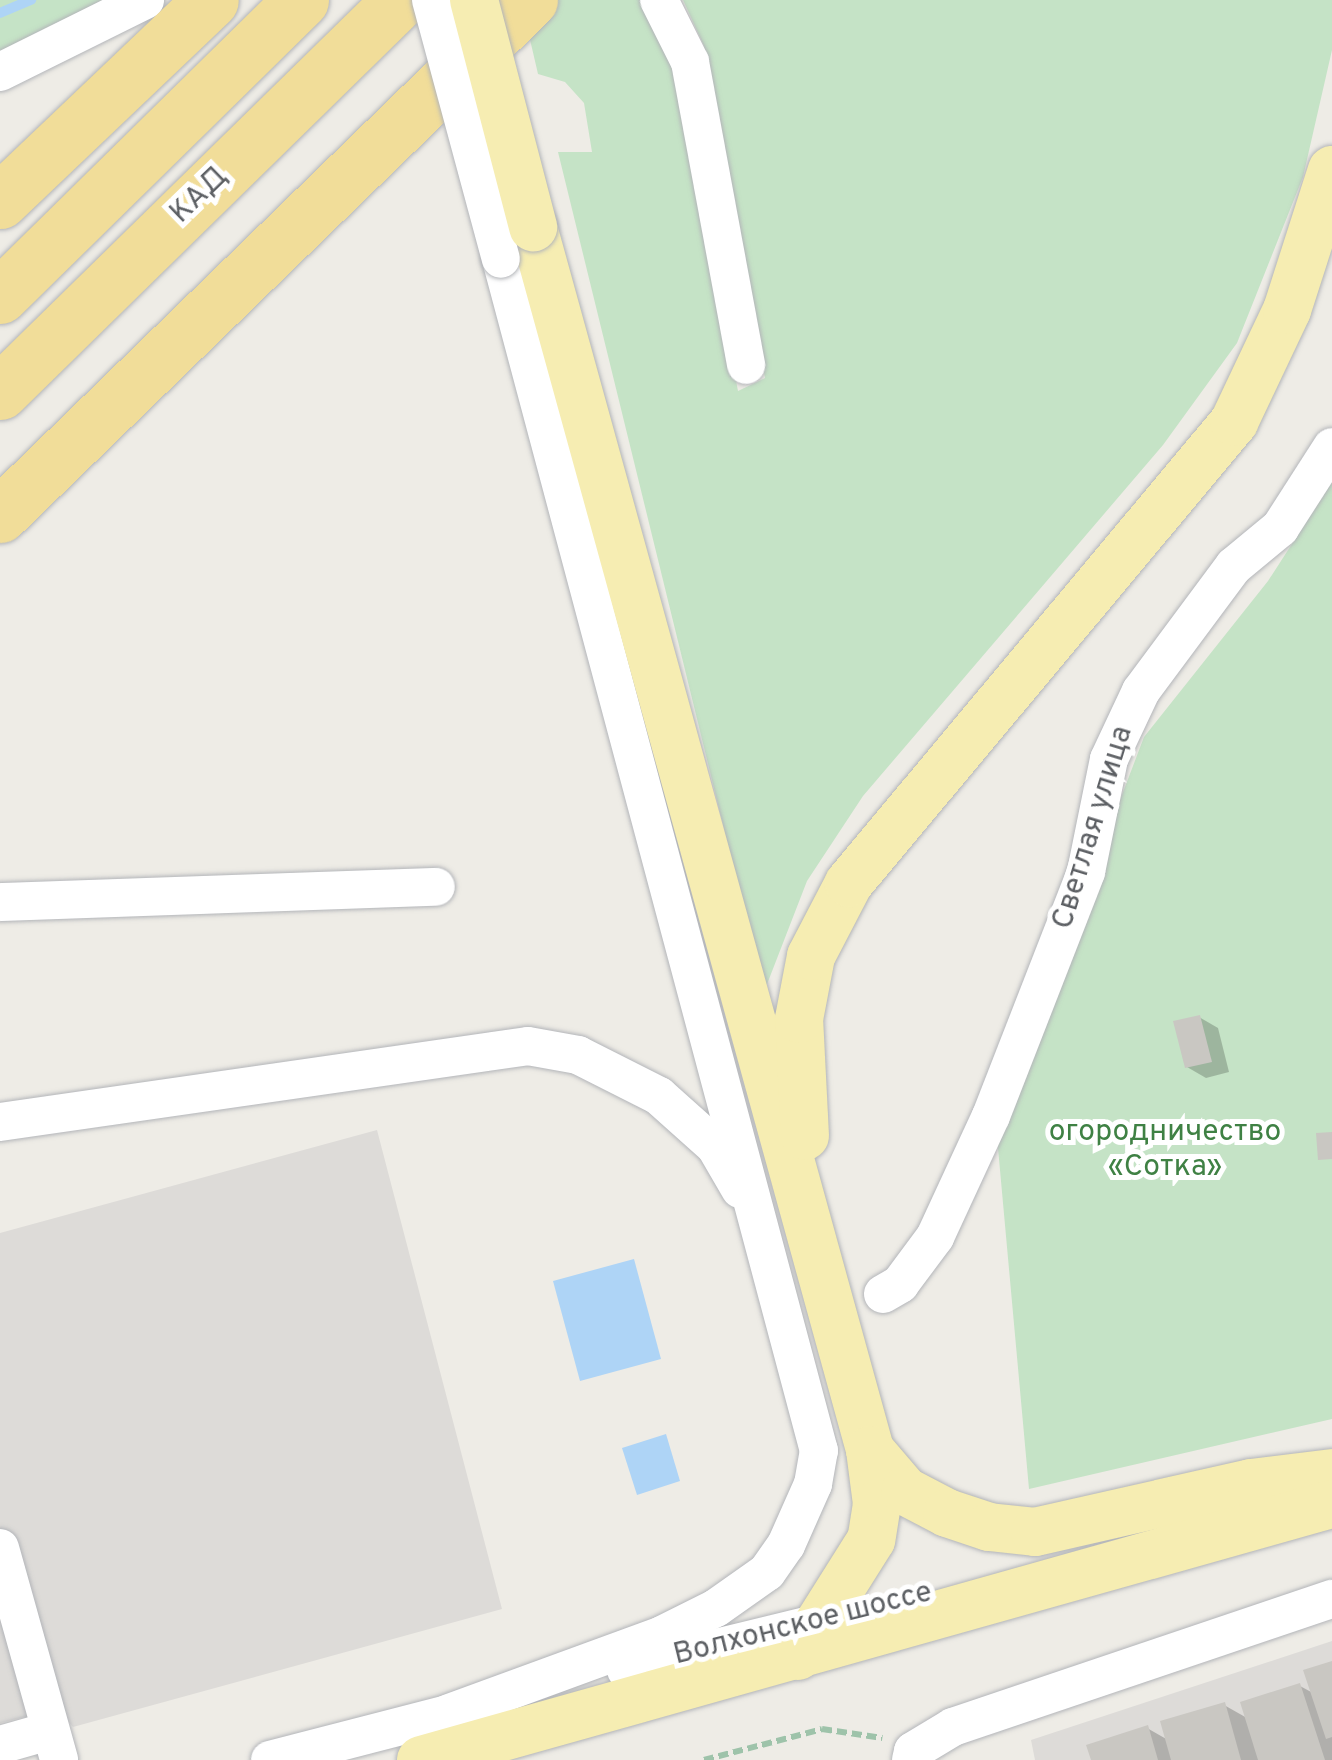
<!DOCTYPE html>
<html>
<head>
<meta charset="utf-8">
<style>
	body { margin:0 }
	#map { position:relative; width:1332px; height:1760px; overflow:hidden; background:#eeece6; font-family:Overpass,sans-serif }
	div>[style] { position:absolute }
	.industrial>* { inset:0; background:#dddbd8 }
	.green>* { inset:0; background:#c5e3c6 }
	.water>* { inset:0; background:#aed4f6 }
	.shadow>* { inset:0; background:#0003 }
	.stream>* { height:10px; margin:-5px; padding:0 5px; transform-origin:5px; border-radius:5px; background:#aed4f6 }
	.building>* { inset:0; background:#c9c7c2 }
	.path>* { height:6px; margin-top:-3px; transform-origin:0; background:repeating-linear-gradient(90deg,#9ec3aa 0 10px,transparent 0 15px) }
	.roads { filter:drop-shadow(0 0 2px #b3b5b9) drop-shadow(0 0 2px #b3b5b9) }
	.minor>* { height:38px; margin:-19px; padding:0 19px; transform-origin:19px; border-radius:19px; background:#fff }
	.major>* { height:48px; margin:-24px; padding:0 24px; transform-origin:24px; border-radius:24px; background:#f6edb2 }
	.highway>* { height:55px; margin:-27.5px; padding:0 27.5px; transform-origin:27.5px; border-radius:27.5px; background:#f1dd99 }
	.bridges { filter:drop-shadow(0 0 2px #b3b5b9) drop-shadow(0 0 2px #b3b5b9) }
	.minor-bridge>* { height:38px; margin:-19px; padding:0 19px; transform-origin:19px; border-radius:19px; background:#fff }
	.major-bridge>* { height:48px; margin:-24px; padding:0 24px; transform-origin:24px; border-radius:24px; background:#f6edb2 }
	span { translate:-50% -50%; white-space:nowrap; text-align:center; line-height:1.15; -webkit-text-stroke:10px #fff; paint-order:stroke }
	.street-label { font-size:30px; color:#5d6064 }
	.park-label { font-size:30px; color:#3f8144 }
</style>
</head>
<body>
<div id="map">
	<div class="industrial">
		<i style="clip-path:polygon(377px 1130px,502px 1609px,73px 1727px,57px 1709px,0 1723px,0 1233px)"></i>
		<i style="clip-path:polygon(1332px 1641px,1332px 1760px,1035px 1760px,1031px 1740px)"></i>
	</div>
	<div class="green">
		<i style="clip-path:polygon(0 0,122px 0,0 52px)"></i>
		<i style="clip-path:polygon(544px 0,645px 0,676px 68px,738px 391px,765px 378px,704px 46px,683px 0,1332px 0,1332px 50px,1303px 177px,1237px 343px,1163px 445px,863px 796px,807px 881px,764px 992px,558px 152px,592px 152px,584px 103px,565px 82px,538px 74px,525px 18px)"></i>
		<i style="clip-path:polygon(1332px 482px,1332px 1419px,1029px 1489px,996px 1126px,1144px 737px,1268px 581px)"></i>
	</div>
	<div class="water">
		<i style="clip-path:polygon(634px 1259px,661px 1359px,580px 1381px,553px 1281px)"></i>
		<i style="clip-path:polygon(666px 1434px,680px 1481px,637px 1495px,622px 1448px)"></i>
	</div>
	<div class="shadow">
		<i style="clip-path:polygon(1199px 1017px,1218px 1028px,1229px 1072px,1206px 1078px,1187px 1067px)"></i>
		<i style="clip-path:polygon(1332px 1663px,1332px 1760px,1094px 1760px,1147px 1728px,1168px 1740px,1224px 1705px,1247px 1718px,1300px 1686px,1313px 1693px)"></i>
	</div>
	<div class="stream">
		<i style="left:0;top:13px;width:34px;rotate:-23deg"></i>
	</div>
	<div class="building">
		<i style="clip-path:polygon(1200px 1015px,1212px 1062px,1185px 1068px,1173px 1021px)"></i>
		<i style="clip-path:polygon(1332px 1132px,1332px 1159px,1318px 1160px,1316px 1133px)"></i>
		<i style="clip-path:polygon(1332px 1661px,1332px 1737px,1326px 1739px,1303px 1670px)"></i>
		<i style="clip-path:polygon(1300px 1683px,1325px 1760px,1258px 1760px,1240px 1702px)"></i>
		<i style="clip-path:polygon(1225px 1702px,1241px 1760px,1171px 1760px,1160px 1721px)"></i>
		<i style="clip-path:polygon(1148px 1725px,1158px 1760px,1091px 1760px,1086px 1745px)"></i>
	</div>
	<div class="path">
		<i style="left:704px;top:1760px;width:122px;rotate:-14.7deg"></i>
		<i style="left:822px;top:1729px;width:61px;rotate:8.5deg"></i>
	</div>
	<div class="roads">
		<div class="minor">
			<i style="left:659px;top:0;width:69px;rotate:63.4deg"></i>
			<i style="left:690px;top:62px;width:308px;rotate:79.5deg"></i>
			<i style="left:0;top:72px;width:162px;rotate:-26.4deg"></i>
			<i style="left:0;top:902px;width:436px;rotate:-2deg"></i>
			<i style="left:0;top:1122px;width:533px;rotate:-8.19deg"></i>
			<i style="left:528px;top:1046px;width:51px;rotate:10.2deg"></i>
			<i style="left:578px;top:1055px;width:91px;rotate:26.8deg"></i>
			<i style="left:659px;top:1096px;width:75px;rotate:41.8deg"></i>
			<i style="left:715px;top:1146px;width:50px;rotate:59.8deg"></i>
			<i style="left:883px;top:1294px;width:20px;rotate:-30deg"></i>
			<i style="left:900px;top:1284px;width:59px;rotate:-53.3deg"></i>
			<i style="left:935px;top:1237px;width:133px;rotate:-65.2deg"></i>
			<i style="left:991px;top:1116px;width:262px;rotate:-68.7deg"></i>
			<i style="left:1086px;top:872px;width:115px;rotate:-78.5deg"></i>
			<i style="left:1109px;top:759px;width:75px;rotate:-64.8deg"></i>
			<i style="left:1141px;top:691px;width:156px;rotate:-53.4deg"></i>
			<i style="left:1234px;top:566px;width:60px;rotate:-39.6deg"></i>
			<i style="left:1280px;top:528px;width:96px;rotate:-57.3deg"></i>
			<i style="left:0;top:1548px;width:220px;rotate:74.4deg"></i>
			<i style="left:626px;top:1670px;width:215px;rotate:-13.7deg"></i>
			<i style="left:449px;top:1713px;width:227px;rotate:-20.1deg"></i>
			<i style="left:662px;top:1635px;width:60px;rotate:-26.6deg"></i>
			<i style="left:716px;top:1608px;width:62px;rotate:-35.2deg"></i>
			<i style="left:767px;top:1572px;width:33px;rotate:-55deg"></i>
			<i style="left:786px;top:1545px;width:67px;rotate:-66.1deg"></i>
			<i style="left:813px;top:1484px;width:34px;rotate:-80deg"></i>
			<i style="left:819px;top:1451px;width:1234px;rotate:-104.94deg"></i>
			<i style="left:0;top:1745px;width:51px;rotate:-15.9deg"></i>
			<i style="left:270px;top:1760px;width:208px;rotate:-14.5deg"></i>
			<i style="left:911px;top:1760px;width:9px;rotate:-77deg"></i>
			<i style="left:913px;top:1751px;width:47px;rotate:-31deg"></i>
			<i style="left:953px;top:1727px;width:400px;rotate:-18.7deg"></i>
		</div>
		<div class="major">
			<i style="left:533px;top:227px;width:1269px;rotate:74.59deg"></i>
			<i style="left:870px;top:1450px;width:54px;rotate:82.6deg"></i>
			<i style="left:877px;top:1504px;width:36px;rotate:99deg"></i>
			<i style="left:871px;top:1540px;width:137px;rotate:122.2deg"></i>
			<i style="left:805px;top:1136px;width:117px;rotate:-92.9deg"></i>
			<i style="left:799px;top:1019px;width:64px;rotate:-79.2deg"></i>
			<i style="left:811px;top:956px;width:82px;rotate:-62.5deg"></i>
			<i style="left:849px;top:883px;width:601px;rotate:-50.13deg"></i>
			<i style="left:1234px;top:422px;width:124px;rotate:-64.7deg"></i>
			<i style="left:1287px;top:310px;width:147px;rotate:-72.2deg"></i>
			<i style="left:870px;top:1450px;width:54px;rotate:49.5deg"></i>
			<i style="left:905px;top:1491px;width:47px;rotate:27.6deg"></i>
			<i style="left:947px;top:1513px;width:44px;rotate:18.4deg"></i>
			<i style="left:989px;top:1527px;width:46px;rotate:6.2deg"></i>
			<i style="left:1035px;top:1532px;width:221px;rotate:-12.8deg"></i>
			<i style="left:1251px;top:1483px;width:82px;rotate:-7deg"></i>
			<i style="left:421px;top:1760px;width:946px;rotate:-15.7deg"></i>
		</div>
		<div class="highway">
			<i style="left:0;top:201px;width:291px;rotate:-43.6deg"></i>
			<i style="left:0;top:296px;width:422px;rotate:-44.5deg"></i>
			<i style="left:0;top:392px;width:560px;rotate:-44.42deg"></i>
			<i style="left:0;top:515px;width:739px;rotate:-44.18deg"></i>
		</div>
	</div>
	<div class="bridges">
		<div class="minor-bridge">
			<i style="left:431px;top:0;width:268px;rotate:74.9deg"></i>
		</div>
		<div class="major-bridge">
			<i style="left:474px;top:0;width:235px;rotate:75.4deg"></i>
		</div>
	</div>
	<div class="street-label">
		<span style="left:200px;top:196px;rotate:-44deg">КАД</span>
		<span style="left:1094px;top:828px;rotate:-73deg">Светлая улица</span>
		<span style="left:803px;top:1625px;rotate:-14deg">Волхонское шоссе</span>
	</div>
	<div class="park-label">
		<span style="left:1165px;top:1150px">огородничество<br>«Сотка»</span>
	</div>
</div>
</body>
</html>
